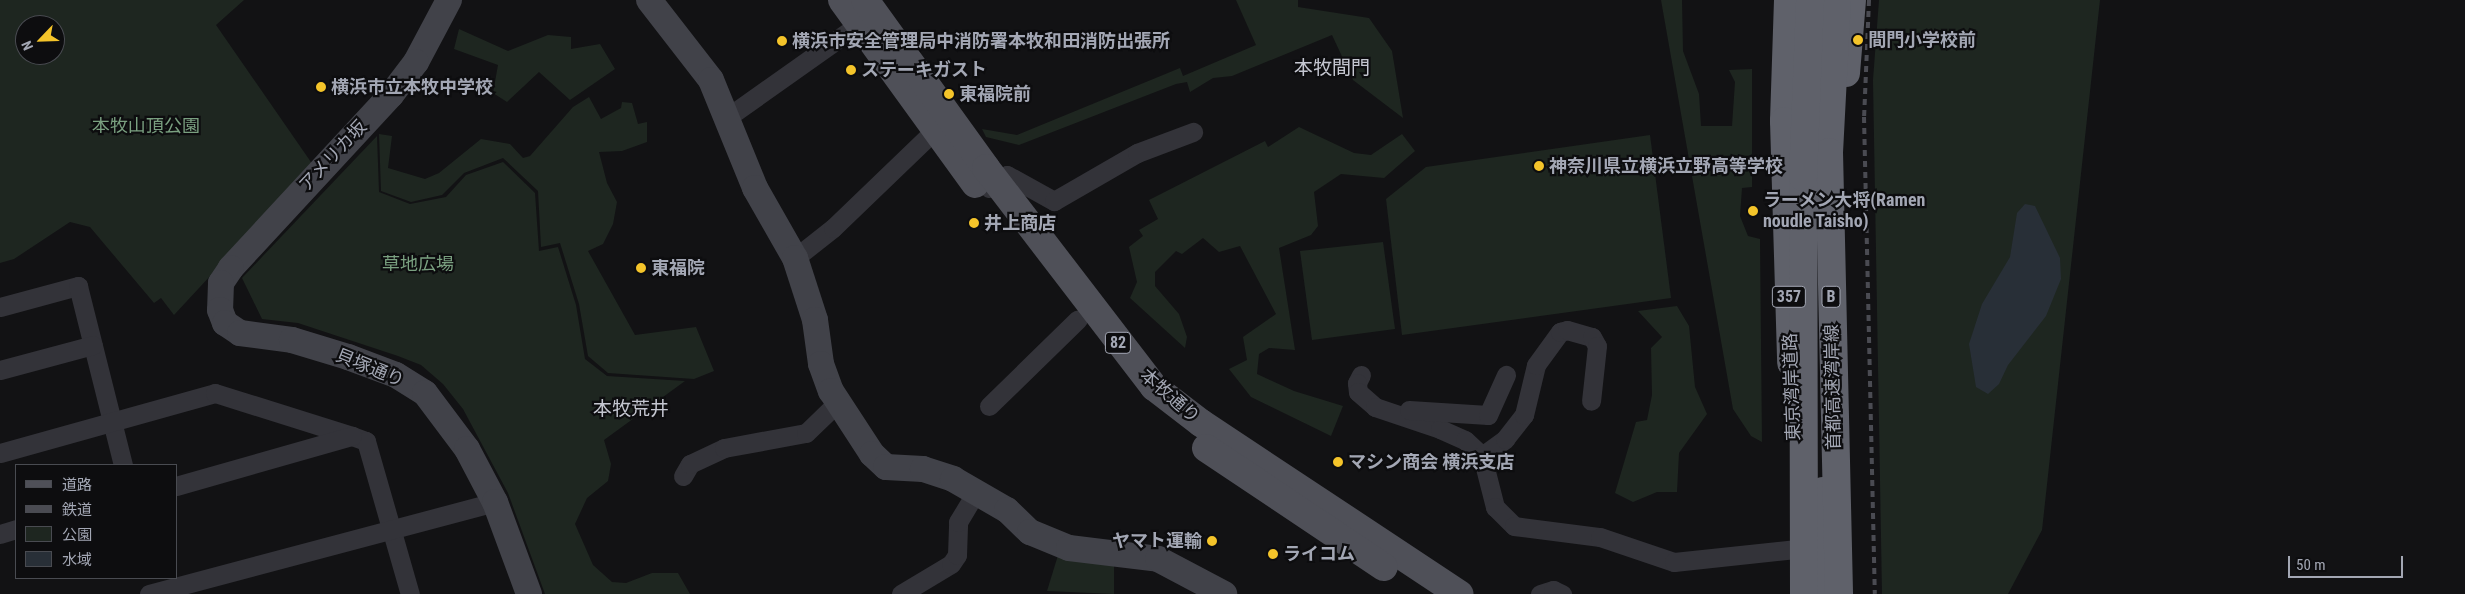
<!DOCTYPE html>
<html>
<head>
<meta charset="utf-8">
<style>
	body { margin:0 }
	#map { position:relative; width:2465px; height:594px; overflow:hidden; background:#121214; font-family:"Roboto Condensed","Noto Sans JP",sans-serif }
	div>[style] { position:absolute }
	.green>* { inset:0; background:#1e2620 }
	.water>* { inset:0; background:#282f37 }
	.street>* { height:19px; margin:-9.5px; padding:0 9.5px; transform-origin:9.5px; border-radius:9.5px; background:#333339 }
	.secondary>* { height:26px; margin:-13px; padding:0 13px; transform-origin:13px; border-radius:13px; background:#414249 }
	.primary>* { height:28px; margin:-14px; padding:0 14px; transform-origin:14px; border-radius:14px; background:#4f5058 }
	.highway>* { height:28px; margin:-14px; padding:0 14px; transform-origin:14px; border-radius:14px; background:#5f616a }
	.rail>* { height:4px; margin-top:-2px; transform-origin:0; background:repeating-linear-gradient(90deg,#4a4b52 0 6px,transparent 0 11px) }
	.highway-bridge>* { height:28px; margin:-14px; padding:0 14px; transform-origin:14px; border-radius:14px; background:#5f616a }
	.dots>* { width:14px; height:14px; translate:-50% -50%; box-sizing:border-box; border:2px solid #0d0d0f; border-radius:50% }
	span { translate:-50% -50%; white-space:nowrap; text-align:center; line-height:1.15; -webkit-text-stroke:4.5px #0d0d0f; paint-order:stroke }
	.shield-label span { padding:1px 4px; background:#0d0d0f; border:1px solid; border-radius:4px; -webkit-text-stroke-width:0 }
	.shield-label { font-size:16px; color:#a3a7b4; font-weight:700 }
	.poi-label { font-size:18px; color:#a3a7b4; font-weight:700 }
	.left { translate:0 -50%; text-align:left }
	.right { translate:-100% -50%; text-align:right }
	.park-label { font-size:18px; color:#7aa080 }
	.street-label { font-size:18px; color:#a3a7b4 }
	.neighbourhood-label { font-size:19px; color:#c4c6d0 }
	.legend { position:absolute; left:15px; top:464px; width:162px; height:115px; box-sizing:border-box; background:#0d0d0f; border:1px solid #494b51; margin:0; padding:6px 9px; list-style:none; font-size:15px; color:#a3a7b4 }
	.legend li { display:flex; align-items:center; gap:10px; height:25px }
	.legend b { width:25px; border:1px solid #494b51 }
	.north { position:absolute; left:15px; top:15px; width:50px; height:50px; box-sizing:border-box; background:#0d0d0f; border:1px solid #494b51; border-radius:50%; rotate:246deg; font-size:14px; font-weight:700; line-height:20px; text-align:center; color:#a3a7b4 }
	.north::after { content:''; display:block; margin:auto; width:18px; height:22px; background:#f4c42a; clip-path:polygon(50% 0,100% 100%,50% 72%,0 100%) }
	.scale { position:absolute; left:2288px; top:556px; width:115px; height:22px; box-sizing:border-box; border:2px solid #a3a7b4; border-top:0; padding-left:6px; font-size:15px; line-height:18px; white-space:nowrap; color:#a3a7b4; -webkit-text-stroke:4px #0d0d0f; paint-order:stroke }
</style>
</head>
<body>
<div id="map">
	<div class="green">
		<i style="clip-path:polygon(evenodd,0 0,244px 0,216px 25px,313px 165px,174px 315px,161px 298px,154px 303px,90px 227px,70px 222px,14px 259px,0 263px,0 0,25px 25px,55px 25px,55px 55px,25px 55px,25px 25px)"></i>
		<i style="clip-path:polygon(1236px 0,1298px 0,1298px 7px,1369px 18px,1392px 51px,1403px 118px,1353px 80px,1332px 35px,1232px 76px,1213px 78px,1190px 92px,1187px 82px,1176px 84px,1019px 145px,986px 137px,982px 129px,1017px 135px,1180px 68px,1183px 76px,1256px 45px)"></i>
		<i style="clip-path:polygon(1661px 0,1682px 0,1683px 51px,1699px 94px,1701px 126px,1732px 126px,1735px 82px,1729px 70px,1752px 69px,1752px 187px,1742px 188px,1740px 216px,1748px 236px,1760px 239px,1762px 442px,1751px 436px,1733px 409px)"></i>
		<i style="clip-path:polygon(1879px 0,2100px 0,2042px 530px,2008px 594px,1882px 594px,1873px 80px)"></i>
		<i style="clip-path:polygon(459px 29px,508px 51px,548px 35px,571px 37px,571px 49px,600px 44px,615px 69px,570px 100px,539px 72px,507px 102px,493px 93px,498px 65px,454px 49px)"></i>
		<i style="clip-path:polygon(589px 97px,601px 119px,621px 108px,622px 102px,632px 103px,638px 124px,647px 122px,647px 142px,622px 151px,599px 152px,607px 183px,617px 202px,613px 224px,603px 244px,588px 251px,635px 335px,696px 327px,714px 371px,694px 379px,608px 373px,588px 356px,579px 304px,560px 243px,541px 247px,538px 191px,503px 158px,464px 173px,442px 195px,411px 202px,381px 191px,379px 134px,392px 136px,388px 168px,425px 179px,439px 173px,481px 139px,510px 144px,523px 158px,530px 156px,573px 107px)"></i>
		<i style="clip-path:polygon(1299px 127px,1354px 153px,1371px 155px,1402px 134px,1415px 151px,1384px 178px,1341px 174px,1314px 192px,1318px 226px,1311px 235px,1279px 248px,1295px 350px,1269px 348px,1259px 354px,1257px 374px,1294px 391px,1343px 406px,1331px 436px,1251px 397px,1229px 369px,1247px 360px,1243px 337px,1276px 314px,1240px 246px,1219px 252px,1203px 238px,1182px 254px,1176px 251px,1155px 272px,1155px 286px,1179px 314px,1187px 337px,1185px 348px,1130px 298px,1137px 282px,1129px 247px,1143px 236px,1139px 230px,1158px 219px,1149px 200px,1265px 141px,1268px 147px)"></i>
		<i style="clip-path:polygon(1650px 135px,1671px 298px,1402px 335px,1386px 199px,1426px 167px)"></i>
		<i style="clip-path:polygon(377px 136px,379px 192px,410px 204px,446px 197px,466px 175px,503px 162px,535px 193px,539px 251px,558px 247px,576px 305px,585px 359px,607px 376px,685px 381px,604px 440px,611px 464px,608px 481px,587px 498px,575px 524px,593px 565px,612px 582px,626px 583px,652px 573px,678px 573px,690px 594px,545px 594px,508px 493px,463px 409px,443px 384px,421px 365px,398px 356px,298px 323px,262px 319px,242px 278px)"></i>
		<i style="clip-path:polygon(1383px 242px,1395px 329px,1312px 340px,1300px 251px)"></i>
		<i style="clip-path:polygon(1677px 306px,1689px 326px,1695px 387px,1707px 414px,1679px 453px,1677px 492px,1657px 492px,1633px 502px,1615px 493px,1636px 422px,1647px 420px,1652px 395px,1651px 348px,1662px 337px,1638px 311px)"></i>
		<i style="clip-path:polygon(1059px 552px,1114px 562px,1114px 594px,1047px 591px)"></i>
	</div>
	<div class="water">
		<i style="clip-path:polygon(2025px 204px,2035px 206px,2060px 258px,2061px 279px,2046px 316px,2008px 365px,1999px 384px,1988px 394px,1976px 387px,1969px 344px,1982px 304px,2010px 257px,2017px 213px)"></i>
	</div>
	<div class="street">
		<i style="left:725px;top:119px;width:164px;rotate:-35.3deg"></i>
		<i style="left:989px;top:188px;width:22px;rotate:-36deg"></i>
		<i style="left:1007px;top:175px;width:54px;rotate:29deg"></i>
		<i style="left:1054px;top:201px;width:96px;rotate:-30deg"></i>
		<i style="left:1137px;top:153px;width:60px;rotate:-20.6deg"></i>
		<i style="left:795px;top:258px;width:48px;rotate:-38.3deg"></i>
		<i style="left:833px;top:228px;width:141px;rotate:-43.9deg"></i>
		<i style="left:0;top:307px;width:81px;rotate:-15.1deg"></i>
		<i style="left:78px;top:286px;width:185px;rotate:75.9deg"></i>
		<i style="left:0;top:370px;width:96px;rotate:-15deg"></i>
		<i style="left:1361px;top:375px;width:9px;rotate:117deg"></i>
		<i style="left:1357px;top:383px;width:9px;rotate:84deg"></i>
		<i style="left:1358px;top:392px;width:23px;rotate:41deg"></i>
		<i style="left:1375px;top:407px;width:69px;rotate:18.7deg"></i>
		<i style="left:1440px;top:429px;width:27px;rotate:24deg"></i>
		<i style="left:1465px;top:440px;width:23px;rotate:43deg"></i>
		<i style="left:1482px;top:456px;width:53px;rotate:75.7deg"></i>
		<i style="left:1495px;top:507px;width:27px;rotate:45deg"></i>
		<i style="left:1514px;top:526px;width:87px;rotate:7.3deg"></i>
		<i style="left:1600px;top:537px;width:78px;rotate:18.7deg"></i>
		<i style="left:1674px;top:562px;width:141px;rotate:-6.1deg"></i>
		<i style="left:989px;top:406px;width:124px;rotate:-44.3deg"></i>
		<i style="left:1409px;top:410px;width:79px;rotate:3.6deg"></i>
		<i style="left:1488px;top:415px;width:44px;rotate:-65.8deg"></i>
		<i style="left:0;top:453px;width:223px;rotate:-15.6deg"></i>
		<i style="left:215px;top:393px;width:144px;rotate:17.4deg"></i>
		<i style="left:352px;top:436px;width:15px;rotate:20deg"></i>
		<i style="left:366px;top:441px;width:159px;rotate:74deg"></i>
		<i style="left:1482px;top:456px;width:29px;rotate:-36deg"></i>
		<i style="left:1505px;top:439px;width:31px;rotate:-52deg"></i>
		<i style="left:1524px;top:415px;width:51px;rotate:-76.5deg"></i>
		<i style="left:1536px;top:365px;width:41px;rotate:-54deg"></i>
		<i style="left:1560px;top:332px;width:7px;rotate:-16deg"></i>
		<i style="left:1567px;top:330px;width:26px;rotate:16deg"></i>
		<i style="left:1592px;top:337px;width:10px;rotate:61deg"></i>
		<i style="left:1597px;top:346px;width:55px;rotate:96.2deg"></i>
		<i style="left:683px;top:476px;width:14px;rotate:-60deg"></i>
		<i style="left:690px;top:464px;width:38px;rotate:-25deg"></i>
		<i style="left:724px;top:448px;width:83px;rotate:-10.4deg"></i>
		<i style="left:806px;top:433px;width:43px;rotate:-44.1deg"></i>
		<i style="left:176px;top:486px;width:183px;rotate:-15.9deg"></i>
		<i style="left:0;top:534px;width:17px;rotate:-17deg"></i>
		<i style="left:149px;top:594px;width:358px;rotate:-14.9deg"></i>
		<i style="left:901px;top:594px;width:58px;rotate:-31deg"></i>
		<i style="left:951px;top:564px;width:11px;rotate:-56deg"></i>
		<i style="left:957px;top:555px;width:33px;rotate:-88deg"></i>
		<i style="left:958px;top:522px;width:37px;rotate:-59deg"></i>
		<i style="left:1540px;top:594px;width:14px;rotate:-17deg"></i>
		<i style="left:1553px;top:590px;width:10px;rotate:24deg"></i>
	</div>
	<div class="secondary">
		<i style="left:449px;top:0;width:70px;rotate:118deg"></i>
		<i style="left:416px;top:62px;width:41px;rotate:127.1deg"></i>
		<i style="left:391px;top:95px;width:236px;rotate:132.8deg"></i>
		<i style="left:231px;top:268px;width:18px;rotate:124deg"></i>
		<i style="left:221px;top:283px;width:27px;rotate:92deg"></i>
		<i style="left:220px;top:310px;width:14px;rotate:69deg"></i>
		<i style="left:225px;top:323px;width:18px;rotate:34deg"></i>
		<i style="left:240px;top:333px;width:52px;rotate:7.7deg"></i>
		<i style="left:292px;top:340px;width:59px;rotate:16.9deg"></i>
		<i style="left:348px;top:357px;width:51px;rotate:20.6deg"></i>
		<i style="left:396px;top:375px;width:34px;rotate:32deg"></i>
		<i style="left:425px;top:393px;width:70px;rotate:53.1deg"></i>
		<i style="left:467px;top:449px;width:60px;rotate:62.2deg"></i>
		<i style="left:495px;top:502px;width:98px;rotate:69.7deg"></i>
		<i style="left:649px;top:0;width:101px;rotate:52.2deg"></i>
		<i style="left:711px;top:80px;width:117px;rotate:67.8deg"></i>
		<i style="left:755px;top:188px;width:81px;rotate:60.3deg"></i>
		<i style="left:795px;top:258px;width:65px;rotate:72.1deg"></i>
		<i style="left:815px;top:320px;width:44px;rotate:82.2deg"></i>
		<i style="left:821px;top:364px;width:29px;rotate:70deg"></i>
		<i style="left:831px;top:391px;width:75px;rotate:56.9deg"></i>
		<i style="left:872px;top:454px;width:19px;rotate:43deg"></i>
		<i style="left:886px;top:467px;width:37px;rotate:3deg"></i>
		<i style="left:923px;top:469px;width:32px;rotate:18deg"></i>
		<i style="left:953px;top:479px;width:62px;rotate:29.9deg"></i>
		<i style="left:1007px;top:510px;width:32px;rotate:44deg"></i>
		<i style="left:1030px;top:532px;width:42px;rotate:22.3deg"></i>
		<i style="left:1069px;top:548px;width:90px;rotate:7deg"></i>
		<i style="left:1158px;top:559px;width:75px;rotate:27.9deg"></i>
	</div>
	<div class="primary">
		<i style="left:842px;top:0;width:227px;rotate:54.1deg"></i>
		<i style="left:865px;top:0;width:207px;rotate:54.2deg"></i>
		<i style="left:986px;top:168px;width:276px;rotate:52.5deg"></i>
		<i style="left:1154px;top:387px;width:59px;rotate:37.5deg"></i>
		<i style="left:1201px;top:423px;width:310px;rotate:33.5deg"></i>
		<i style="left:1206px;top:448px;width:214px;rotate:33.8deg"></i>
	</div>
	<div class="highway">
		<i style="left:1788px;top:0;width:121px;rotate:91.9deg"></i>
		<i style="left:1784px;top:121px;width:242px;rotate:88.3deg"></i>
		<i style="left:1846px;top:73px;width:73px;rotate:-85.3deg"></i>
		<i style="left:1823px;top:491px;width:103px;rotate:89.4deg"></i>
	</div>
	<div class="rail">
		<i style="left:1869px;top:0;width:117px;rotate:92.4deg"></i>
		<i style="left:1864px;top:117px;width:477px;rotate:88.7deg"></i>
	</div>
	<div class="highway-bridge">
		<i style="left:1837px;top:0;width:152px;rotate:93deg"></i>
		<i style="left:1829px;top:152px;width:442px;rotate:88.7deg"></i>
		<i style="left:1804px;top:594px;width:417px;rotate:-90.1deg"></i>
		<i style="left:1803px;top:177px;width:177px;rotate:-87.7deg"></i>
	</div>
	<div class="dots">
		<i style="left:1858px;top:40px;background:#f4c42a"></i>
		<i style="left:782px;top:41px;background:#f4c42a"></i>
		<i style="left:851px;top:70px;background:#f4c42a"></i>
		<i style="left:321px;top:87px;background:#f4c42a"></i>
		<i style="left:949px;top:94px;background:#f4c42a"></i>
		<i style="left:1539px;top:166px;background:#f4c42a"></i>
		<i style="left:1753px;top:211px;background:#f4c42a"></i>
		<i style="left:974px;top:223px;background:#f4c42a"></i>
		<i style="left:641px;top:268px;background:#f4c42a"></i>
		<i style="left:1338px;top:462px;background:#f4c42a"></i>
		<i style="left:1212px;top:541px;background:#f4c42a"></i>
		<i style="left:1273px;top:554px;background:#f4c42a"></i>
	</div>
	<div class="shield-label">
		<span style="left:1789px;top:297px">357</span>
		<span style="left:1831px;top:297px">B</span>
		<span style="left:1118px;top:343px">82</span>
	</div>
	<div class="poi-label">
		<span class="left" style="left:1868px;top:40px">間門小学校前</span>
		<span class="left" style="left:792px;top:41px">横浜市安全管理局中消防署本牧和田消防出張所</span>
		<span class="left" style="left:861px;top:70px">ステーキガスト</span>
		<span class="left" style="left:331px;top:87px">横浜市立本牧中学校</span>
		<span class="left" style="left:959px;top:94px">東福院前</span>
		<span class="left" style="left:1549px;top:166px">神奈川県立横浜立野高等学校</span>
		<span class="left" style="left:1763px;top:211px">ラーメン大将(Ramen<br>noudle Taisho)</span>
		<span class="left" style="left:984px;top:223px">井上商店</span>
		<span class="left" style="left:651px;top:268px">東福院</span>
		<span class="left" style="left:1348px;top:462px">マシン商会 横浜支店</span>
		<span class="right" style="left:1202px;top:541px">ヤマト運輸</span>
		<span class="left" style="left:1283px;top:554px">ライコム</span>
	</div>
	<div class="park-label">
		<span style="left:146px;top:126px">本牧山頂公園</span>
		<span style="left:418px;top:264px">草地広場</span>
	</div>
	<div class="street-label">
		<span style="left:333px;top:156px;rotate:-47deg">アメリカ坂</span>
		<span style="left:370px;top:368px;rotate:22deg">貝塚通り</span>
		<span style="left:1792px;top:387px;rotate:-92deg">東京湾岸道路</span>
		<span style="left:1833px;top:387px;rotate:-91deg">首都高速湾岸線</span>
		<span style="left:1170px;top:396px;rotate:41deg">本牧通り</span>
	</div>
	<div class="neighbourhood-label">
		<span style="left:1332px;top:68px">本牧間門</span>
		<span style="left:631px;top:409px">本牧荒井</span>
	</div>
	<ul class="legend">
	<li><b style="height:6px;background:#4f5058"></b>道路</li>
	<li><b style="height:6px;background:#4a4b52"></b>鉄道</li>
	<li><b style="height:14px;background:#1e2620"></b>公園</li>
	<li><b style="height:14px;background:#282f37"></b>水域</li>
	</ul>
	<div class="north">N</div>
	<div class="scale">50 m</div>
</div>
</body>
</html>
